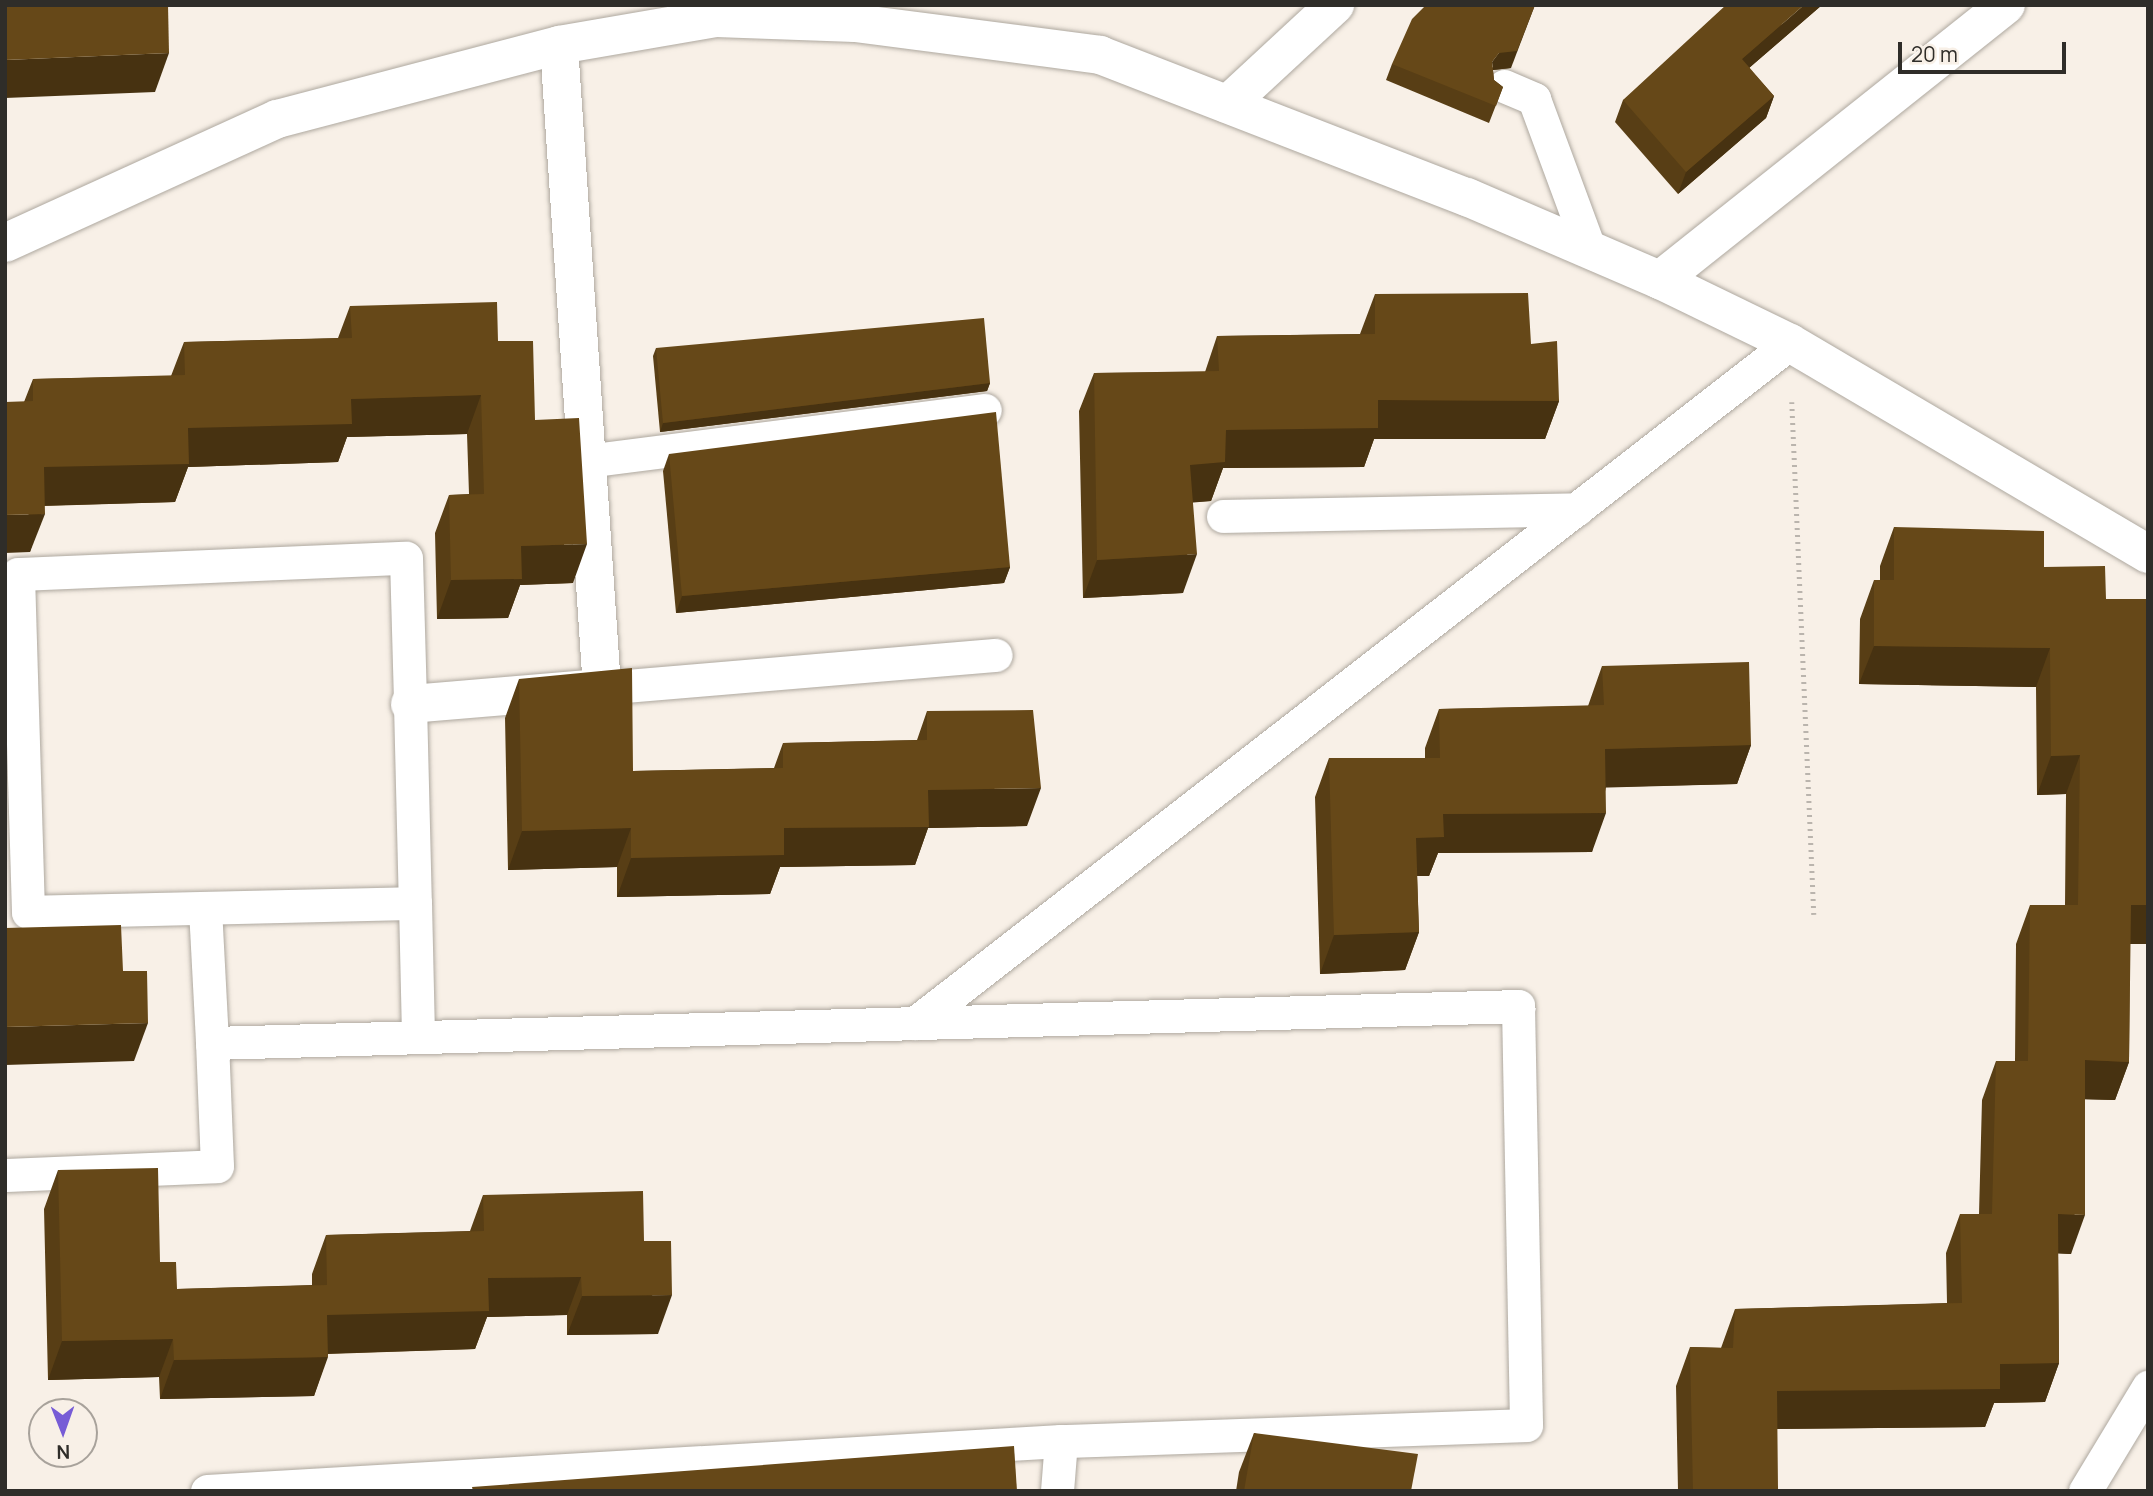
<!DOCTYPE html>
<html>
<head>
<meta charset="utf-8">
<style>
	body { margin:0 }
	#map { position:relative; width:2153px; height:1496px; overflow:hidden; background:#f8f0e7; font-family:Manrope,sans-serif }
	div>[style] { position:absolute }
	.path>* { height:4.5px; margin-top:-2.25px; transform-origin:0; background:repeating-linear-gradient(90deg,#bab4ad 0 2px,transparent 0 7px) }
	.roads { filter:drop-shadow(0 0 2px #aea89f) drop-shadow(0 0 2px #aea89f) }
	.lane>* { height:33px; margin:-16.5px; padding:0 16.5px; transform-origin:16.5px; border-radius:16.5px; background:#fff }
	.street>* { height:38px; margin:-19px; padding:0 19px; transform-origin:19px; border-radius:19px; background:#fff }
	.secondary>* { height:38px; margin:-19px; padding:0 19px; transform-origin:19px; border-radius:19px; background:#fff }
	.wall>* { inset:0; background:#583e15 }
	.shaded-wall>* { inset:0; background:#473211 }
	.building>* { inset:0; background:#664818 }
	span { translate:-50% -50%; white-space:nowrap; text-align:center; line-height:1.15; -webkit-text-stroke:7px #f8f0e7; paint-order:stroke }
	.frame { position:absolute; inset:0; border:7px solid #2f2d29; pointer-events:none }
	.north { position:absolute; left:28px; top:1398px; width:70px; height:70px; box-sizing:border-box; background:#f8f0e7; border:2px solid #a8a29b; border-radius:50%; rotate:179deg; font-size:19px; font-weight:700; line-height:28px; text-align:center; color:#2f2d29 }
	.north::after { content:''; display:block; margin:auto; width:24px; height:32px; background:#775cd6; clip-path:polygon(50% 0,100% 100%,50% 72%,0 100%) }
	.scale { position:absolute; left:1898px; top:42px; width:168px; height:32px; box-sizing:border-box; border:4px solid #2f2d29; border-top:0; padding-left:9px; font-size:21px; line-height:24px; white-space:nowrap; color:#2f2d29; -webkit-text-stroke:5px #f8f0e7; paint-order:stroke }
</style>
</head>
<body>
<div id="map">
	<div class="path">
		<i style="left:1792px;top:402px;width:513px;rotate:87.54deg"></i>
	</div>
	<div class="roads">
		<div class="lane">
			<i style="left:1504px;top:86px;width:33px;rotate:23deg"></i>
			<i style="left:1534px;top:99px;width:161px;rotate:69.7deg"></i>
			<i style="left:586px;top:461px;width:402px;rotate:-7.3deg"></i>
			<i style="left:1223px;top:516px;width:354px;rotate:-1.1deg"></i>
			<i style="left:602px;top:688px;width:395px;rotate:-4.8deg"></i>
			<i style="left:415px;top:903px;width:387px;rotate:178.7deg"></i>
			<i style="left:28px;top:912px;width:338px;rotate:-91.7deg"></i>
			<i style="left:18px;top:574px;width:388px;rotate:-2.4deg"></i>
			<i style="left:406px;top:558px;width:146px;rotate:88.4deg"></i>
			<i style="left:410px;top:704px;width:199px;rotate:88.6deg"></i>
			<i style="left:415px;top:903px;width:134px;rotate:88.7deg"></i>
			<i style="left:205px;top:908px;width:135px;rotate:87deg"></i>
			<i style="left:915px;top:1023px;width:1108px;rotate:-37.85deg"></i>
			<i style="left:5px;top:1175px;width:212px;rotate:-2.4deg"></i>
			<i style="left:217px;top:1166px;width:123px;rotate:-92.3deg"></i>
			<i style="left:212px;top:1043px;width:1307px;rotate:-1.62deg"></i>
			<i style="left:1518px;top:1006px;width:419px;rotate:88.9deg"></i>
			<i style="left:1526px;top:1425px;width:465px;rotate:178deg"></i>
			<i style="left:1061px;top:1441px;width:50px;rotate:94.6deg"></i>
			<i style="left:207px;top:1491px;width:855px;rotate:-3.35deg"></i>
			<i style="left:2085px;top:1491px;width:122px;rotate:-58.8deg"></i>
		</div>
		<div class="street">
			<i style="left:1228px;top:104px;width:146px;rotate:-42.8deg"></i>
			<i style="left:1660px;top:280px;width:442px;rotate:-38.5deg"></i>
			<i style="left:410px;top:704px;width:193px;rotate:-4.8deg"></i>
			<i style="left:602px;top:688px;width:644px;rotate:-93.83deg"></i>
		</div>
		<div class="secondary">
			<i style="left:5px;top:243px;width:299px;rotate:-24.5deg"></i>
			<i style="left:277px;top:119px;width:292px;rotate:-14.7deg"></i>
			<i style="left:559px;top:45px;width:159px;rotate:-9.8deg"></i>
			<i style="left:716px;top:18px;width:139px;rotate:2.1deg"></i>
			<i style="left:855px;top:23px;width:247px;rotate:7.4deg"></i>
			<i style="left:1100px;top:55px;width:394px;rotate:21.2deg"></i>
			<i style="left:1467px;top:197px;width:210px;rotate:23.3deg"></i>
			<i style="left:1660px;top:280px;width:144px;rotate:25.9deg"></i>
			<i style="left:1790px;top:343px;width:416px;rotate:30.5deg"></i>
		</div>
	</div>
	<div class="wall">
		<i style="clip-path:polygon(1822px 5px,1749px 68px,1774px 96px,1766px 118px,1678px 194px,1615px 122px,1623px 100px)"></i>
		<i style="clip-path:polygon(1392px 64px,1511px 68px,1493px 70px,1494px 80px,1503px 87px,1489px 123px,1386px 80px)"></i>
		<i style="clip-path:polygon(1375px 294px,1531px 344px,1559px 401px,1545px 439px,1374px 439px,1364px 467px,1223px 468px,1211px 501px,1193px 502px,1183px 593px,1083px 598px,1079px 411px,1094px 373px,1205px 372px,1217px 336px,1360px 334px)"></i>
		<i style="clip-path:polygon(350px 306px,498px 341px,535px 420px,573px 583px,520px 585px,508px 618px,437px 619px,435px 533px,449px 495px,469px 494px,467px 434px,347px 437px,338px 462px,188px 467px,175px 502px,44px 506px,30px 552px,24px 402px,33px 379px,171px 376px,184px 342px,338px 338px)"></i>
		<i style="clip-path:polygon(656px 348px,990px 383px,987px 391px,660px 432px,653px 356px)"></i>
		<i style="clip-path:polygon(669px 454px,1010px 567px,1004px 583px,676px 613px,663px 471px)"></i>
		<i style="clip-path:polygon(1894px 527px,2044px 567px,2106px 599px,2148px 944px,2130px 944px,2129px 1062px,2115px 1100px,2085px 1099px,2071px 1254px,2058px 1253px,2059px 1363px,2045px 1402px,1994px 1403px,1985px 1427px,1777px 1429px,1777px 1491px,1678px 1491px,1676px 1386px,1690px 1347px,1721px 1348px,1735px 1309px,1947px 1303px,1946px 1253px,1960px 1214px,1979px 1214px,1982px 1100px,1996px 1061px,2015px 1061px,2016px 944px,2030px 905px,2065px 905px,2066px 794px,2037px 795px,2036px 687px,1859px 684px,1860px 619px,1874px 580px,1880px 580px,1880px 566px)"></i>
		<i style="clip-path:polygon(1602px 666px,1751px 745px,1737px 784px,1606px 787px,1592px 852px,1438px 853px,1429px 876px,1417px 876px,1419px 932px,1405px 970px,1320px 974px,1315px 797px,1329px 758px,1425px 758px,1425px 748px,1439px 709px,1588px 706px)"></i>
		<i style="clip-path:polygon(519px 679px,633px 771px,774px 768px,783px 743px,917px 740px,927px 711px,1027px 826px,928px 828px,915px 865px,780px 867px,770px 894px,617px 897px,617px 867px,508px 870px,505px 718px)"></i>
		<i style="clip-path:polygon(58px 1170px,160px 1262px,177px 1289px,312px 1285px,312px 1274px,326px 1235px,470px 1231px,483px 1195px,644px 1241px,658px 1334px,567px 1335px,567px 1315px,487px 1317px,475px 1349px,328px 1354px,314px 1396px,160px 1399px,159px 1377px,48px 1380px,44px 1209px)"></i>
		<i style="clip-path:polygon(1254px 1433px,1411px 1491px,1236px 1491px,1239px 1472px)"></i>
	</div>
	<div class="shaded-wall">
		<i style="clip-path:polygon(1535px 5px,1511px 68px,1493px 70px,1492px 62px)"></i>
		<i style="clip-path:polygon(1804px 5px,1822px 5px,1734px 81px,1742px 59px)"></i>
		<i style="clip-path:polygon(169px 53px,155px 92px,5px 98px,5px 60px)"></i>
		<i style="clip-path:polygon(1774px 96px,1766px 118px,1678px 194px,1686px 172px)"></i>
		<i style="clip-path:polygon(990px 383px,987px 391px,660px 432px,663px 423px)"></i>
		<i style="clip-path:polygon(481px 395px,467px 434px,347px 437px,338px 462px,188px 467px,175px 502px,30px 506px,44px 467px,188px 428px,351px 399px)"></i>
		<i style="clip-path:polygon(1378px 400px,1559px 401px,1545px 439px,1374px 439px,1364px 467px,1223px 468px,1211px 501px,1176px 504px,1190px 465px,1226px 430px)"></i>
		<i style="clip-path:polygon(45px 514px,30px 552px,5px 553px,5px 515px)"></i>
		<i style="clip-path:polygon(587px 544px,573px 583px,520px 585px,508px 618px,437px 619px,451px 580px,521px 546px)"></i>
		<i style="clip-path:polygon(1197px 554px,1183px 593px,1083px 598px,1097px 560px)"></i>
		<i style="clip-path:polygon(1010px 567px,1004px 583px,676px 613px,682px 596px)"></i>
		<i style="clip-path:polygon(1874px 646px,2050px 648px,2036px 687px,1859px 684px)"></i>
		<i style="clip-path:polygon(1751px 745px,1737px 784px,1590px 788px,1605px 749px)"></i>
		<i style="clip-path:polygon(2080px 755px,2066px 794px,2037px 795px,2051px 756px)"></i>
		<i style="clip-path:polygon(1041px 788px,1027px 826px,928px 828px,915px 865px,780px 867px,770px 894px,617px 897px,631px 858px,784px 828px,928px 790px)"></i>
		<i style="clip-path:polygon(1606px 813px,1592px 852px,1438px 853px,1429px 876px,1402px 876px,1416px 838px,1443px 814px)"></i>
		<i style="clip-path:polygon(631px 828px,617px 867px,508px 870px,522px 831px)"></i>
		<i style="clip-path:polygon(2131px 905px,2148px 905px,2148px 944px,2117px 944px)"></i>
		<i style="clip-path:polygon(1419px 932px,1405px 970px,1320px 974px,1334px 935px)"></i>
		<i style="clip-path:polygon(148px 1023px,134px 1061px,5px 1065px,5px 1027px)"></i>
		<i style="clip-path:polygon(2085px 1060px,2129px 1062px,2115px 1100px,2071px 1099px)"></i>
		<i style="clip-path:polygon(2058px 1214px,2085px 1215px,2071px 1254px,2044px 1253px)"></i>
		<i style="clip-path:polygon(581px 1277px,567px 1315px,487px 1317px,475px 1349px,313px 1354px,327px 1315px,488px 1278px)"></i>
		<i style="clip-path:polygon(672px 1295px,658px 1334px,567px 1335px,582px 1296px)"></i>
		<i style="clip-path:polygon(173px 1339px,159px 1377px,48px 1380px,62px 1341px)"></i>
		<i style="clip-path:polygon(328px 1357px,314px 1396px,160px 1399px,174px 1360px)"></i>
		<i style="clip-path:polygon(2059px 1363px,2045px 1402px,1994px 1403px,1985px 1427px,1763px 1429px,1777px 1391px,2000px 1364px)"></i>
		<i style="clip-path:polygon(1778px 1489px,1777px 1491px,1693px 1491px)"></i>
	</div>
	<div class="building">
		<i style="clip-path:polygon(5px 5px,168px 5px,169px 53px,5px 60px)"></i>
		<i style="clip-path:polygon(1426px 5px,1535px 5px,1517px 51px,1499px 53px,1492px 62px,1494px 80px,1503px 87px,1496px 106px,1392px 64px,1412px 19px)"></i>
		<i style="clip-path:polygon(1726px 5px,1804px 5px,1742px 59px,1774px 96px,1686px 172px,1623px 100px)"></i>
		<i style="clip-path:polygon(1528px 293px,1531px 344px,1557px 341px,1559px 401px,1378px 400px,1378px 428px,1226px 430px,1225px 462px,1190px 465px,1197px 554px,1097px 560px,1094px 373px,1219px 371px,1217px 336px,1375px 334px,1375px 294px)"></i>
		<i style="clip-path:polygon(497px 302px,498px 341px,533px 341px,535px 420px,579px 418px,587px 544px,521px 546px,522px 579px,451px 580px,449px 495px,484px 494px,481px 395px,351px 399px,352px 424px,188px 428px,189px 464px,44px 467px,45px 514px,5px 515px,5px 402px,33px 401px,33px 379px,185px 375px,184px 342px,352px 338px,350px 306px)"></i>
		<i style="clip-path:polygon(984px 318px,990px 383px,663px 423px,656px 348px)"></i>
		<i style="clip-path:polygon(996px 412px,1010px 567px,682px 596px,669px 454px)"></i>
		<i style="clip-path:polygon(1894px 527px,2044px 531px,2044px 567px,2105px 566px,2106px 599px,2148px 599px,2148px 905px,2131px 905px,2129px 1062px,2085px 1060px,2085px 1215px,2058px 1214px,2059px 1363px,2000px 1364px,2000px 1389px,1777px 1391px,1778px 1489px,1693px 1491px,1690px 1347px,1733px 1348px,1735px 1309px,1962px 1303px,1960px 1214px,1992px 1214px,1996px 1061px,2028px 1061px,2030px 905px,2078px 905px,2080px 755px,2051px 756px,2050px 648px,1874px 646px,1874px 580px,1894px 580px)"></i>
		<i style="clip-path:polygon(1749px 662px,1751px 745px,1605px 749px,1606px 813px,1443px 814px,1444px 837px,1416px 838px,1419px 932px,1334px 935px,1329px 758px,1440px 758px,1439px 709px,1604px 705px,1602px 666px)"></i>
		<i style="clip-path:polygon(632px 668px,633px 771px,783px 768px,783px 743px,927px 740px,927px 711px,1033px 710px,1041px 788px,928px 790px,929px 827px,784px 828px,784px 855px,631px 858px,631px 828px,522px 831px,519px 679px)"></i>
		<i style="clip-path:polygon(121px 925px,123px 971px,147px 971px,148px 1023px,5px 1027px,5px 928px)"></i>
		<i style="clip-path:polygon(158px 1168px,160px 1262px,176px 1262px,177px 1289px,327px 1285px,326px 1235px,484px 1231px,483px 1195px,643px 1191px,644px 1241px,671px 1241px,672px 1295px,582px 1296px,581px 1277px,488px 1278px,489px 1311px,327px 1315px,328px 1357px,174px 1360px,173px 1339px,62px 1341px,58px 1170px)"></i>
		<i style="clip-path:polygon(1254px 1433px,1418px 1454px,1411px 1491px,1244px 1491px)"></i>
		<i style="clip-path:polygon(1014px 1446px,1017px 1491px,473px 1491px,472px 1487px)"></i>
	</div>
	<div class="frame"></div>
	<div class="north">N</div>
	<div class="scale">20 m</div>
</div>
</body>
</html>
